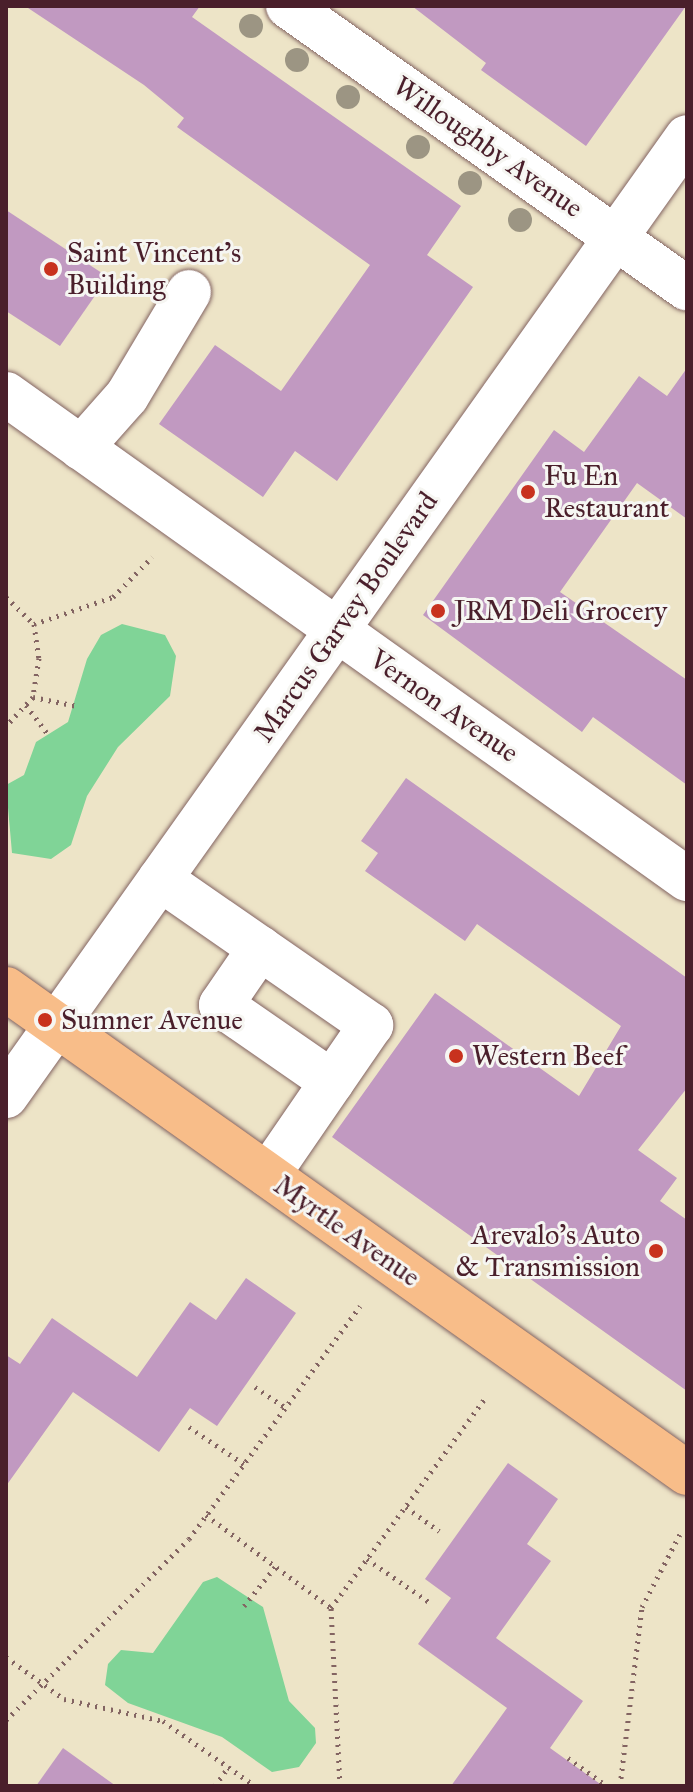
<!DOCTYPE html>
<html>
<head>
<meta charset="utf-8">
<style>
	body { margin:0 }
	#map { position:relative; width:693px; height:1792px; overflow:hidden; background:#ede4c7; font-family:"IM FELL Great Primer",serif }
	div>[style] { position:absolute }
	.green>* { inset:0; background:#80d497 }
	.building>* { inset:0; background:#c199c1 }
	.path>* { height:5px; margin-top:-2.5px; transform-origin:0; background:repeating-linear-gradient(90deg,#836462 0 2px,transparent 0 8px) }
	.roads { filter:drop-shadow(0 0 2px #836462) drop-shadow(0 0 2px #836462) }
	.minor>* { height:44px; margin:-22px; padding:0 22px; transform-origin:22px; border-radius:22px; background:#fff }
	.major>* { height:44px; margin:-22px; padding:0 22px; transform-origin:22px; border-radius:22px; background:#f8bd89 }
	.trees>* { width:24px; height:24px; margin:-12px; border-radius:50%; background:#9c9583 }
	.dots>* { width:22px; height:22px; translate:-50% -50%; box-sizing:border-box; border:4px solid #f6f6f2; border-radius:50% }
	span { translate:-50% -50%; white-space:nowrap; text-align:center; line-height:1.15; -webkit-text-stroke:6px #f6f6f2; paint-order:stroke }
	.street-label { font-size:28px; color:#4a1f2b }
	.poi-label { font-size:28px; color:#4a1f2b }
	.left { translate:0 -50%; text-align:left }
	.right { translate:-100% -50%; text-align:right }
	.frame { position:absolute; inset:0; border:8px solid #4a1f2b; pointer-events:none }
</style>
</head>
<body>
<div id="map">
	<div class="green">
		<i style="clip-path:polygon(122px 624px,165px 635px,176px 656px,170px 696px,118px 747px,87px 796px,71px 845px,51px 859px,12px 853px,6px 785px,24px 775px,36px 742px,68px 722px,87px 659px,101px 635px)"></i>
		<i style="clip-path:polygon(217px 1577px,263px 1607px,289px 1701px,315px 1728px,316px 1743px,299px 1767px,272px 1772px,222px 1737px,128px 1703px,105px 1685px,108px 1664px,121px 1650px,153px 1653px,203px 1582px)"></i>
	</div>
	<div class="building">
		<i style="clip-path:polygon(25px 6px,200px 6px,192px 17px,461px 206px,427px 255px,473px 287px,337px 481px,295px 451px,263px 497px,159px 424px,215px 345px,281px 391px,370px 265px,177px 127px,184px 118px,144px 85px)"></i>
		<i style="clip-path:polygon(412px 6px,686px 6px,586px 146px,481px 70px,486px 63px)"></i>
		<i style="clip-path:polygon(6px 210px,108px 277px,60px 346px,6px 311px)"></i>
		<i style="clip-path:polygon(687px 368px,687px 519px,637px 483px,560px 592px,687px 680px,687px 785px,593px 717px,582px 732px,423px 615px,554px 430px,584px 452px,639px 376px,667px 396px)"></i>
		<i style="clip-path:polygon(406px 778px,687px 978px,687px 1088px,638px 1150px,677px 1178px,660px 1201px,687px 1220px,687px 1391px,332px 1137px,435px 993px,579px 1096px,621px 1026px,477px 924px,465px 941px,365px 871px,378px 853px,361px 841px)"></i>
		<i style="clip-path:polygon(246px 1278px,296px 1313px,217px 1426px,190px 1408px,159px 1452px,73px 1392px,6px 1486px,6px 1355px,20px 1364px,52px 1318px,137px 1377px,190px 1302px,216px 1320px)"></i>
		<i style="clip-path:polygon(508px 1463px,558px 1499px,527px 1544px,551px 1561px,496px 1638px,583px 1701px,550px 1748px,603px 1786px,451px 1786px,507px 1708px,418px 1644px,451px 1598px,425px 1579px)"></i>
		<i style="clip-path:polygon(63px 1748px,116px 1786px,36px 1786px)"></i>
	</div>
	<div class="path">
		<i style="left:6px;top:597px;width:39px;rotate:44deg"></i>
		<i style="left:34px;top:624px;width:34px;rotate:82deg"></i>
		<i style="left:39px;top:658px;width:39px;rotate:99deg"></i>
		<i style="left:33px;top:697px;width:40px;rotate:133deg"></i>
		<i style="left:34px;top:624px;width:83px;rotate:-18.9deg"></i>
		<i style="left:113px;top:597px;width:56px;rotate:-45.7deg"></i>
		<i style="left:33px;top:697px;width:45px;rotate:11.6deg"></i>
		<i style="left:26px;top:705px;width:36px;rotate:53deg"></i>
		<i style="left:255px;top:1387px;width:36px;rotate:34deg"></i>
		<i style="left:189px;top:1427px;width:66px;rotate:33.9deg"></i>
		<i style="left:406px;top:1507px;width:41px;rotate:36deg"></i>
		<i style="left:206px;top:1515px;width:156px;rotate:36.6deg"></i>
		<i style="left:367px;top:1559px;width:79px;rotate:34.7deg"></i>
		<i style="left:244px;top:1606px;width:50px;rotate:-51.5deg"></i>
		<i style="left:6px;top:1657px;width:72px;rotate:35.9deg"></i>
		<i style="left:64px;top:1699px;width:101px;rotate:12.5deg"></i>
		<i style="left:163px;top:1721px;width:113px;rotate:35.2deg"></i>
		<i style="left:6px;top:1720px;width:257px;rotate:-44.7deg"></i>
		<i style="left:189px;top:1539px;width:289px;rotate:-53.7deg"></i>
		<i style="left:568px;top:1758px;width:48px;rotate:35.7deg"></i>
		<i style="left:215px;top:1786px;width:24px;rotate:-55deg"></i>
		<i style="left:340px;top:1786px;width:178px;rotate:-92.9deg"></i>
		<i style="left:331px;top:1608px;width:263px;rotate:-53.7deg"></i>
		<i style="left:620px;top:1786px;width:180px;rotate:-83deg"></i>
		<i style="left:642px;top:1607px;width:82px;rotate:-62.5deg"></i>
	</div>
	<div class="roads">
		<div class="minor">
			<i style="left:288px;top:6px;width:489px;rotate:35.3deg"></i>
			<i style="left:6px;top:394px;width:836px;rotate:35.46deg"></i>
			<i style="left:81px;top:448px;width:69px;rotate:-48.5deg"></i>
			<i style="left:127px;top:396px;width:121px;rotate:-59.2deg"></i>
			<i style="left:160px;top:879px;width:257px;rotate:34.7deg"></i>
			<i style="left:371px;top:1025px;width:182px;rotate:124.5deg"></i>
			<i style="left:260px;top:948px;width:69px;rotate:124.4deg"></i>
			<i style="left:221px;top:1005px;width:135px;rotate:34.7deg"></i>
			<i style="left:6px;top:1096px;width:1176px;rotate:-54.62deg"></i>
		</div>
		<div class="major">
			<i style="left:6px;top:989px;width:835px;rotate:35.4deg"></i>
		</div>
	</div>
	<div class="trees">
		<i style="left:251px;top:26px"></i>
		<i style="left:297px;top:60px"></i>
		<i style="left:348px;top:97px"></i>
		<i style="left:418px;top:147px"></i>
		<i style="left:470px;top:183px"></i>
		<i style="left:520px;top:220px"></i>
	</div>
	<div class="dots">
		<i style="left:51px;top:269px;background:#c8321e"></i>
		<i style="left:528px;top:492px;background:#c8321e"></i>
		<i style="left:438px;top:611px;background:#c8321e"></i>
		<i style="left:45px;top:1020px;background:#c8321e"></i>
		<i style="left:456px;top:1056px;background:#c8321e"></i>
		<i style="left:656px;top:1251px;background:#c8321e"></i>
	</div>
	<div class="street-label">
		<span style="left:488px;top:147px;rotate:35deg">Willoughby Avenue</span>
		<span style="left:346px;top:617px;rotate:-55deg">Marcus Garvey Boulevard</span>
		<span style="left:444px;top:706px;rotate:35deg">Vernon Avenue</span>
		<span style="left:347px;top:1231px;rotate:35deg">Myrtle Avenue</span>
	</div>
	<div class="poi-label">
		<span class="left" style="left:67px;top:269px">Saint Vincent's<br>Building</span>
		<span class="left" style="left:544px;top:492px">Fu En<br>Restaurant</span>
		<span class="left" style="left:454px;top:611px">JRM Deli Grocery</span>
		<span class="left" style="left:61px;top:1020px">Sumner Avenue</span>
		<span class="left" style="left:472px;top:1056px">Western Beef</span>
		<span class="right" style="left:640px;top:1251px">Arevalo's Auto<br>&amp; Transmission</span>
	</div>
	<div class="frame"></div>
</div>
</body>
</html>
